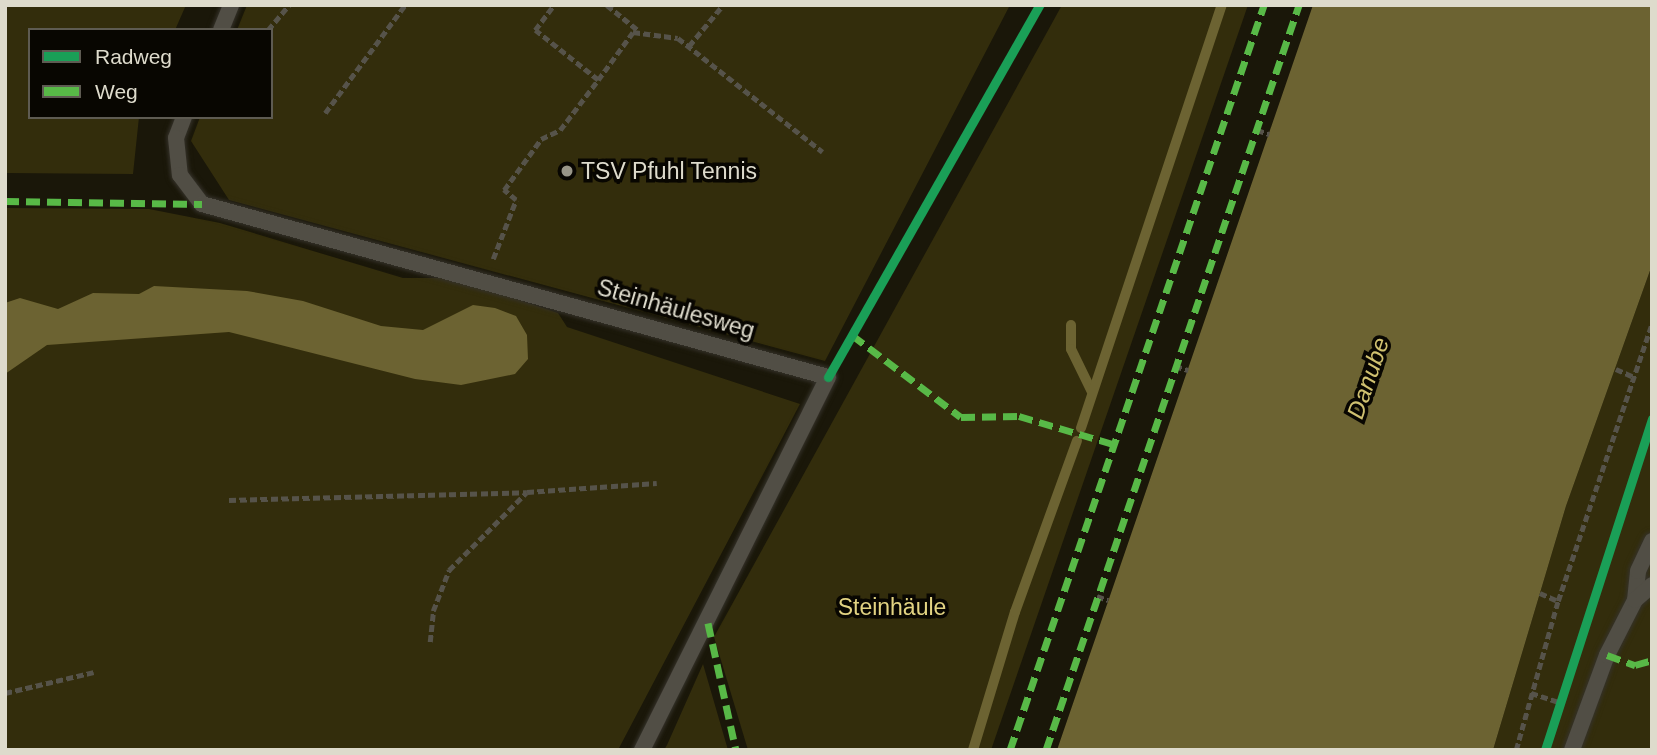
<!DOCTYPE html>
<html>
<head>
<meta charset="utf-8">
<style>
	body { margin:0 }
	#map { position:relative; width:1657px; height:755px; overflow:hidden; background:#1a1709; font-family:Helvetica,sans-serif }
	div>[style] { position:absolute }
	.green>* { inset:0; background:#332d0c }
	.water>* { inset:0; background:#6c6332 }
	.stream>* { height:10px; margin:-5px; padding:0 5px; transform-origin:5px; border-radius:5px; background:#6c6332 }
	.path>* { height:4.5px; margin-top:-2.25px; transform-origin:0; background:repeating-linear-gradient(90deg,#56534a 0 7px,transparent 0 10.5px) }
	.roads { filter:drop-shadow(0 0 2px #35322a) drop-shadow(0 0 2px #35322a) }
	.service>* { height:16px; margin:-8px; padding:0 8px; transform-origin:8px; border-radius:8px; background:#514e45 }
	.quiet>* { height:7px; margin-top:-3.5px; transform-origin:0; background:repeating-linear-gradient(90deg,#58b947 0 14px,transparent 0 21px) }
	.cycleway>* { height:9px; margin:-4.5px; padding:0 4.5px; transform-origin:4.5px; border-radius:4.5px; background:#1a9f57 }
	.dots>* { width:19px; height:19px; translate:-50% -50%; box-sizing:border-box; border:4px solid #080601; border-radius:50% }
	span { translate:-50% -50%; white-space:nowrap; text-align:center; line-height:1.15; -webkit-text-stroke:7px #080601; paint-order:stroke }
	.poi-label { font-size:23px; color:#dedbcc }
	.left { translate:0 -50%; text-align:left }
	.street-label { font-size:23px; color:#dedbcc }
	.park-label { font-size:23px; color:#e2d382 }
	.water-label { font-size:24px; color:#d0c170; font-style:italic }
	.frame { position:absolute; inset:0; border:7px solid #dedbcc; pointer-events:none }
	.legend { position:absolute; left:28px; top:28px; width:245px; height:91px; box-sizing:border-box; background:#080601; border:2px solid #5e5b52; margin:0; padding:9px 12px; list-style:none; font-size:21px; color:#dedbcc }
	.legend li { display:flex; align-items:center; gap:14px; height:35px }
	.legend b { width:35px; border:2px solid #5e5b52 }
</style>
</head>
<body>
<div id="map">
	<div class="green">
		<i style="clip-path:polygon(5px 5px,186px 5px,175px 30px,30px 30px,30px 117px,139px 117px,133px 174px,5px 173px)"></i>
		<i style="clip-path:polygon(247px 5px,1010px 5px,825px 361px,229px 200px,191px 141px,200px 117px,271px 117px,271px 30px,237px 30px)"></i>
		<i style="clip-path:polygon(1062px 5px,1248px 5px,991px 750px,748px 750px,714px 637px)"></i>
		<i style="clip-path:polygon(5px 208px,149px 209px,220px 223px,403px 278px,454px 278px,558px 313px,567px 327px,800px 404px,618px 750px,5px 750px)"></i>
		<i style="clip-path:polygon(1652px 265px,1652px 750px,1493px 750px,1566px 506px)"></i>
		<i style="clip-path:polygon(703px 664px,728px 750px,664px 750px,667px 745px)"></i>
	</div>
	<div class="water">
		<i style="clip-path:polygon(1313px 5px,1652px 5px,1652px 265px,1566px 506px,1493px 750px,1057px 750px)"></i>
		<i style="clip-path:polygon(154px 286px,247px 291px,303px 301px,381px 326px,423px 330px,473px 305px,495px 308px,516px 316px,527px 335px,528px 359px,515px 374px,461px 385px,415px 379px,229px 332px,47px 345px,5px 374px,5px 303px,20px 298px,58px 309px,93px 293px,139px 294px)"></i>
	</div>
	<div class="stream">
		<i style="left:1071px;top:325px;width:24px;rotate:90deg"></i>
		<i style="left:1071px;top:349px;width:48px;rotate:64deg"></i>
		<i style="left:1081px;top:428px;width:446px;rotate:-71.6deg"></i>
		<i style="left:973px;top:750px;width:144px;rotate:-73.1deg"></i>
		<i style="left:1015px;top:612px;width:182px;rotate:-70.1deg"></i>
	</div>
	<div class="path">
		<i style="left:607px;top:5px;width:41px;rotate:39.1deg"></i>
		<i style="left:268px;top:30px;width:33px;rotate:-50deg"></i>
		<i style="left:689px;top:46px;width:53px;rotate:-50.3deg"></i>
		<i style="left:598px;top:80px;width:59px;rotate:-53.9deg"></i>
		<i style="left:633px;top:32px;width:45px;rotate:7.6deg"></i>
		<i style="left:678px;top:38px;width:184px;rotate:38.2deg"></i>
		<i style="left:325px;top:113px;width:134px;rotate:-53.5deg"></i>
		<i style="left:1257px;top:130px;width:13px;rotate:18deg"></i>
		<i style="left:493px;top:259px;width:63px;rotate:-68.7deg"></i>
		<i style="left:516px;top:200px;width:16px;rotate:-140deg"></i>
		<i style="left:504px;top:190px;width:63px;rotate:-54deg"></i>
		<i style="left:541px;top:139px;width:21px;rotate:-25deg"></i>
		<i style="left:560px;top:130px;width:63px;rotate:-52.8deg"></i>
		<i style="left:598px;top:80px;width:80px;rotate:-141.6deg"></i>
		<i style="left:535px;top:30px;width:31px;rotate:-53deg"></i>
		<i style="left:1175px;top:366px;width:14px;rotate:17deg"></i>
		<i style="left:1616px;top:369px;width:20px;rotate:24deg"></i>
		<i style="left:229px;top:500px;width:298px;rotate:-1.5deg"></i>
		<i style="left:527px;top:492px;width:130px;rotate:-4deg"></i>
		<i style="left:1540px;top:593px;width:20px;rotate:24deg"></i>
		<i style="left:1097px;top:596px;width:12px;rotate:20deg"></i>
		<i style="left:430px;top:642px;width:31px;rotate:-84deg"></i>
		<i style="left:433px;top:611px;width:44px;rotate:-68.7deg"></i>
		<i style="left:449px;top:570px;width:109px;rotate:-45deg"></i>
		<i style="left:5px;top:693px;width:91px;rotate:-13.3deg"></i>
		<i style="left:1531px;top:693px;width:28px;rotate:18deg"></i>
		<i style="left:1516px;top:750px;width:155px;rotate:-74.3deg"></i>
		<i style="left:1558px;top:601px;width:293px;rotate:-71.3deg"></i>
	</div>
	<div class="roads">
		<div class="service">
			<i style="left:221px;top:30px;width:27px;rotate:-68deg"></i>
			<i style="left:184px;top:117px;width:22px;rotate:111deg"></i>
			<i style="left:176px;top:138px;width:37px;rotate:84deg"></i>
			<i style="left:180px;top:175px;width:36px;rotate:53deg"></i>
			<i style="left:202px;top:204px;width:649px;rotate:15.45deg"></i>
			<i style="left:828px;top:377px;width:417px;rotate:116.5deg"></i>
			<i style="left:1635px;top:600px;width:29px;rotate:-84deg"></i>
			<i style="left:1638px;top:571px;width:33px;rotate:-65deg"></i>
			<i style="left:1572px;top:750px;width:101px;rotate:-69.8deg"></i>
			<i style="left:1607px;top:655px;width:62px;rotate:-63deg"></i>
			<i style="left:1635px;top:600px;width:23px;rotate:-41deg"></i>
		</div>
	</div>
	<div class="quiet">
		<i style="left:5px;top:201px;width:197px;rotate:0.9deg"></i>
		<i style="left:852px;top:335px;width:136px;rotate:37deg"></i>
		<i style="left:961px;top:417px;width:58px;rotate:-1deg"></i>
		<i style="left:1019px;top:416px;width:98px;rotate:16.6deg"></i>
		<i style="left:708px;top:623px;width:130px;rotate:77.6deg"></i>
		<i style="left:1607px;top:655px;width:30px;rotate:20deg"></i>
		<i style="left:1635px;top:665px;width:18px;rotate:-16deg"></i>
		<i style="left:1010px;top:750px;width:787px;rotate:-71.17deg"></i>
		<i style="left:1046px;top:750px;width:787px;rotate:-71.24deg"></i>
	</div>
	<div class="cycleway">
		<i style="left:828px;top:377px;width:428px;rotate:-60.4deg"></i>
		<i style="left:1545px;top:750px;width:348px;rotate:-72.1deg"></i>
	</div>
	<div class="dots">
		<i style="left:567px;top:171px;background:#999688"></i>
	</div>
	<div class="poi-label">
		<span class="left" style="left:581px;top:171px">TSV Pfuhl Tennis</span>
	</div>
	<div class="street-label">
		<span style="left:676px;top:309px;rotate:16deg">Steinhäulesweg</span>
	</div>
	<div class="park-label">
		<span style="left:892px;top:607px">Steinhäule</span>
	</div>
	<div class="water-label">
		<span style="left:1368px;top:378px;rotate:-71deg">Danube</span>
	</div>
	<div class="frame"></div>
	<ul class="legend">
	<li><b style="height:9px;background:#1a9f57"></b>Radweg</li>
	<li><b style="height:9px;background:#58b947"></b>Weg</li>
	</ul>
</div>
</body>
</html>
